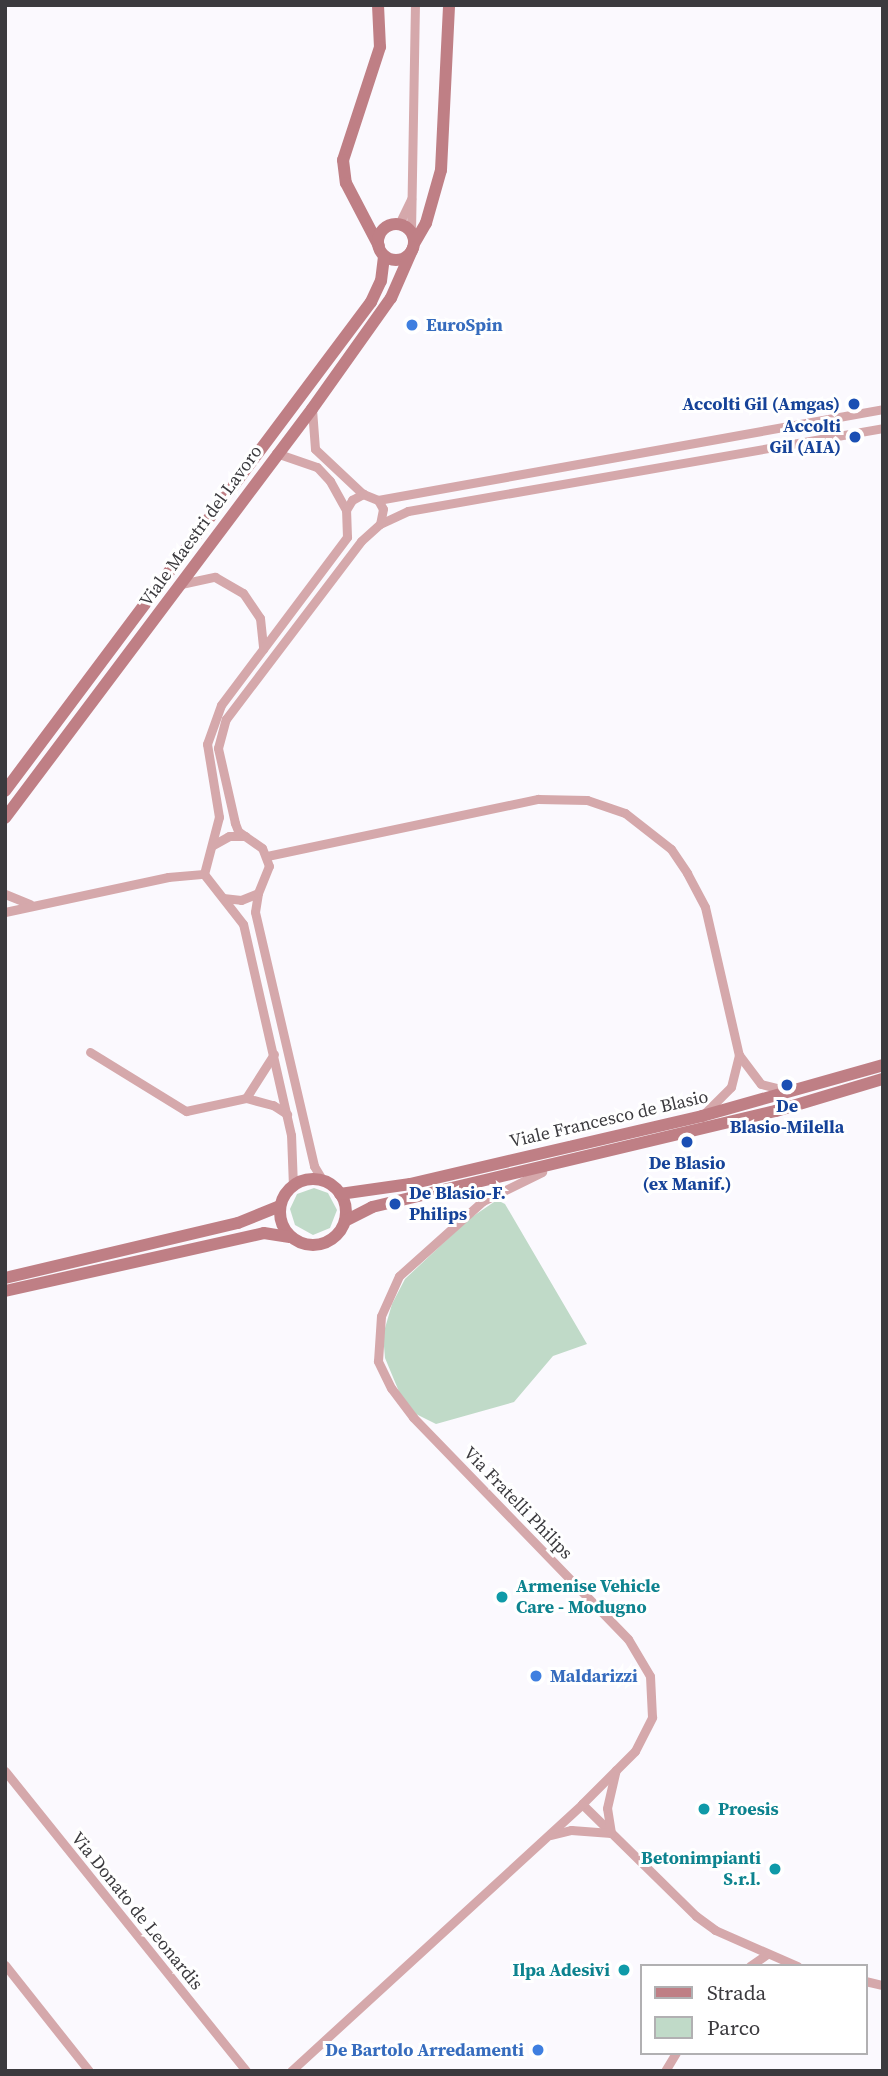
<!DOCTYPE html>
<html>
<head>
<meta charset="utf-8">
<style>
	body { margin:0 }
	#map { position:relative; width:888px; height:2076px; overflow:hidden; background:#fbf9fe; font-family:"Source Serif 4",serif }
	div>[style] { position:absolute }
	.green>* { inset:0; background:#c0dac8 }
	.street>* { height:9px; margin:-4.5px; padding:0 4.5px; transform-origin:4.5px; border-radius:4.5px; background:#d5a8ab }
	.secondary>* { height:12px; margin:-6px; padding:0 6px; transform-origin:6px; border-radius:6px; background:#bf7f85 }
	.secondary>.ring { margin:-6px; padding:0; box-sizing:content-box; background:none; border:12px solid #bf7f85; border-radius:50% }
	.dots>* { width:19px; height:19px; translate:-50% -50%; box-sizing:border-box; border:4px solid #fff; border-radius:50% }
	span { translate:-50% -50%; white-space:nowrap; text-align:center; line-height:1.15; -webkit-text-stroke:6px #fff; paint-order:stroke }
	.shop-label { font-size:18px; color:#366cbe; font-weight:700 }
	.left { translate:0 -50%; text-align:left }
	.right { translate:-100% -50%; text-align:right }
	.transit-label { font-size:18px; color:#164399; font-weight:700 }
	.street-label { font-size:18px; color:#3b3a3e }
	.culture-label { font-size:18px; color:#0d838f; font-weight:700 }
	.frame { position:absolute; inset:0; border:7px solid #3b3a3e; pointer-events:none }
	.legend { position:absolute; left:640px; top:1964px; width:228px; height:91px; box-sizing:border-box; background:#fff; border:2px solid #b1b0b2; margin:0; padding:9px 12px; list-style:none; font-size:21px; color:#3b3a3e }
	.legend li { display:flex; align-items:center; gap:14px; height:35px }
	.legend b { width:35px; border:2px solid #b1b0b2 }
</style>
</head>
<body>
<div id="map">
	<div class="green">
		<i style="clip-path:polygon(314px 1188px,328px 1193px,337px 1210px,330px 1228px,313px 1235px,295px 1225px,290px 1209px,297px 1194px)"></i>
		<i style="clip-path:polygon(497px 1200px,505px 1204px,587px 1344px,553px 1356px,514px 1402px,436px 1424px,416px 1414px,400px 1394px,385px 1358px,383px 1335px,392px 1304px,405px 1279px,469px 1219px)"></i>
	</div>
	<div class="street">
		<i style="left:399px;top:224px;width:28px;rotate:-64deg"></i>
		<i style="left:411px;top:232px;width:227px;rotate:-89deg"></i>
		<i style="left:312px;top:409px;width:40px;rotate:85.7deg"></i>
		<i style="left:315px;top:449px;width:66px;rotate:43.2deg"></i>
		<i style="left:276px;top:453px;width:43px;rotate:18.9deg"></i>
		<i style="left:317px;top:467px;width:19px;rotate:47deg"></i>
		<i style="left:330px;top:481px;width:33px;rotate:61deg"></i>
		<i style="left:378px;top:500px;width:513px;rotate:-10.21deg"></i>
		<i style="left:181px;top:584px;width:35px;rotate:-12deg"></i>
		<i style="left:215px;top:577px;width:32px;rotate:30deg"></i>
		<i style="left:243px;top:593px;width:30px;rotate:56deg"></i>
		<i style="left:260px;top:618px;width:31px;rotate:84deg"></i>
		<i style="left:213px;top:845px;width:18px;rotate:-29deg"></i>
		<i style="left:229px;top:836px;width:16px"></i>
		<i style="left:267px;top:856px;width:277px;rotate:-11.9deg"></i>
		<i style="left:538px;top:799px;width:49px;rotate:1.2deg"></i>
		<i style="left:587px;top:800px;width:40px;rotate:18.9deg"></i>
		<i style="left:625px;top:813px;width:58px;rotate:38deg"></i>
		<i style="left:671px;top:849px;width:29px;rotate:56deg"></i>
		<i style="left:687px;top:873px;width:38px;rotate:62deg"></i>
		<i style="left:705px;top:907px;width:152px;rotate:77.1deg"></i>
		<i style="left:739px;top:1055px;width:36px;rotate:53deg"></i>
		<i style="left:761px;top:1084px;width:25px;rotate:14deg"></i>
		<i style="left:258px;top:893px;width:19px;rotate:99deg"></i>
		<i style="left:255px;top:912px;width:261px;rotate:76.9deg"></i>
		<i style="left:314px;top:1166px;width:17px;rotate:59deg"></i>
		<i style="left:5px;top:894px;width:27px;rotate:22deg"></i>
		<i style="left:223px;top:898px;width:18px;rotate:6deg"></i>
		<i style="left:241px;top:900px;width:18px;rotate:-22deg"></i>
		<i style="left:258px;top:893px;width:29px;rotate:-68deg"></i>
		<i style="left:269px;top:866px;width:19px;rotate:-111deg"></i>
		<i style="left:262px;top:848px;width:29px;rotate:-145deg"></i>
		<i style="left:238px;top:831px;width:9px;rotate:-111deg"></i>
		<i style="left:235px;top:823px;width:77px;rotate:-102.8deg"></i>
		<i style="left:218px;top:748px;width:30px;rotate:-75deg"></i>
		<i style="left:226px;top:719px;width:223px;rotate:-52.8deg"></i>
		<i style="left:361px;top:541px;width:25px;rotate:-42deg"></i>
		<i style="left:380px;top:524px;width:31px;rotate:-25deg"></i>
		<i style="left:408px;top:511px;width:482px;rotate:-9.9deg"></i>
		<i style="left:5px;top:912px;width:167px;rotate:-12.1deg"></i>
		<i style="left:168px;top:877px;width:36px;rotate:-5deg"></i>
		<i style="left:90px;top:1052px;width:113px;rotate:31.6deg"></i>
		<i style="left:186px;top:1111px;width:61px;rotate:-12.2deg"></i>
		<i style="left:246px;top:1098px;width:28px;rotate:15deg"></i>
		<i style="left:273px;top:1105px;width:17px;rotate:33deg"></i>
		<i style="left:246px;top:1098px;width:52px;rotate:-57.5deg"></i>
		<i style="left:704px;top:1114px;width:38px;rotate:-45deg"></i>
		<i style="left:731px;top:1087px;width:33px;rotate:-76deg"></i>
		<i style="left:293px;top:1186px;width:51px;rotate:-92.2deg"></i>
		<i style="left:291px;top:1135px;width:216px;rotate:-102.8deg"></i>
		<i style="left:243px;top:924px;width:63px;rotate:-128deg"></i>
		<i style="left:204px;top:874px;width:59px;rotate:-75.3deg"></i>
		<i style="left:219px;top:817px;width:74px;rotate:-99.3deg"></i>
		<i style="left:207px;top:744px;width:41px;rotate:-70.3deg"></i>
		<i style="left:221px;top:705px;width:210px;rotate:-53.1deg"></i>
		<i style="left:347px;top:537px;width:27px;rotate:-92deg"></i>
		<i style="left:346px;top:510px;width:12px;rotate:-59deg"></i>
		<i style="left:352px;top:500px;width:13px;rotate:-29deg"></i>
		<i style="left:363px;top:494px;width:16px;rotate:22deg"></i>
		<i style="left:378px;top:500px;width:10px;rotate:61deg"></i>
		<i style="left:383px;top:509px;width:15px;rotate:101deg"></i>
		<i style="left:5px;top:1771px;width:385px;rotate:51.2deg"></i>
		<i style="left:582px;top:1804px;width:160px;rotate:44.5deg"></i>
		<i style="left:696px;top:1916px;width:24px;rotate:36deg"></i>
		<i style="left:715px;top:1930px;width:90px;rotate:23.7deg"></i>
		<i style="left:551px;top:1835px;width:21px;rotate:-14deg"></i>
		<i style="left:571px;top:1830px;width:40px;rotate:4.3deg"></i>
		<i style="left:611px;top:1833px;width:25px;rotate:-99deg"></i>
		<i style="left:607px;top:1808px;width:39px;rotate:-77deg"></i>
		<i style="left:5px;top:1965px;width:135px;rotate:51.6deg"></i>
		<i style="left:750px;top:1966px;width:19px;rotate:-35deg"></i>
		<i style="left:865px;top:1981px;width:18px;rotate:13deg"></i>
		<i style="left:291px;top:2071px;width:395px;rotate:-42.5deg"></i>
		<i style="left:582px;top:1804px;width:75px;rotate:-45deg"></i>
		<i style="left:635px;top:1751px;width:38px;rotate:-63deg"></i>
		<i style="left:652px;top:1717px;width:41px;rotate:-92.8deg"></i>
		<i style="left:650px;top:1676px;width:43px;rotate:-120.7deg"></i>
		<i style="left:628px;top:1639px;width:309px;rotate:-134.1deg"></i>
		<i style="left:413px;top:1417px;width:36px;rotate:-127deg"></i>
		<i style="left:391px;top:1388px;width:30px;rotate:-116deg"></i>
		<i style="left:378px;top:1361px;width:45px;rotate:-86.2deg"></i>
		<i style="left:381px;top:1316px;width:44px;rotate:-65.8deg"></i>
		<i style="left:399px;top:1276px;width:113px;rotate:-41.8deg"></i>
		<i style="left:483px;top:1201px;width:66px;rotate:-26.2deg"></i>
		<i style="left:665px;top:2071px;width:21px;rotate:-59deg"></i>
	</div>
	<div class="secondary">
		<i style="left:378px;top:5px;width:42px;rotate:87.3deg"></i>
		<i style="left:380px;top:47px;width:119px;rotate:108.1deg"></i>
		<i style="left:343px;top:160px;width:23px;rotate:83deg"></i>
		<i style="left:346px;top:183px;width:71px;rotate:62.4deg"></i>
		<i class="ring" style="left:378px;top:224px;width:24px;height:24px"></i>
		<i style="left:415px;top:242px;width:22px;rotate:-60deg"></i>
		<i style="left:426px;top:223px;width:55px;rotate:-74.2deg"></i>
		<i style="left:441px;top:170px;width:165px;rotate:-87.2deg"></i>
		<i style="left:5px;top:791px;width:611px;rotate:-53.19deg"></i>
		<i style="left:371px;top:302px;width:23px;rotate:-65deg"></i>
		<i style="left:381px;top:281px;width:25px;rotate:-83deg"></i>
		<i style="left:5px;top:818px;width:511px;rotate:-53.11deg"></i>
		<i style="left:312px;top:409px;width:136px;rotate:-54.6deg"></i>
		<i style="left:391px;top:298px;width:55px;rotate:-66.3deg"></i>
		<i class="ring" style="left:280px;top:1179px;width:54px;height:54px"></i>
		<i style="left:340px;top:1194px;width:71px;rotate:-8.1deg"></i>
		<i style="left:410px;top:1184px;width:300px;rotate:-13.1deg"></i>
		<i style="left:702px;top:1116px;width:188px;rotate:-15.7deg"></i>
		<i style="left:345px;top:1221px;width:30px;rotate:-27deg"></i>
		<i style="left:372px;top:1207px;width:415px;rotate:-13.4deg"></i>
		<i style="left:776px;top:1111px;width:112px;rotate:-16.7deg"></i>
		<i style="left:5px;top:1278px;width:239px;rotate:-13.3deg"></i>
		<i style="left:238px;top:1223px;width:45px;rotate:-22deg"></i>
		<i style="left:5px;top:1291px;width:265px;rotate:-12.6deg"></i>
		<i style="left:264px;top:1233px;width:26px;rotate:9deg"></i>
	</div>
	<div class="dots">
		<i style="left:412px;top:325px;background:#3f7fe0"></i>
		<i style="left:854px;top:404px;background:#1a4fb4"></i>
		<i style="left:855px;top:437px;background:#1a4fb4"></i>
		<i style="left:787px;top:1085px;background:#1a4fb4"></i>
		<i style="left:687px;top:1142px;background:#1a4fb4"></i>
		<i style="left:395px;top:1204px;background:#1a4fb4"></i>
		<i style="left:502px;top:1597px;background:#0f9aa8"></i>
		<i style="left:536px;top:1676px;background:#3f7fe0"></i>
		<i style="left:704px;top:1809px;background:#0f9aa8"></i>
		<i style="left:775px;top:1869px;background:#0f9aa8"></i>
		<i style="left:624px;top:1970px;background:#0f9aa8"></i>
		<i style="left:538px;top:2050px;background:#3f7fe0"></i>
	</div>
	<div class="shop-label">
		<span class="left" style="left:426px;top:325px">EuroSpin</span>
		<span class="left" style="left:550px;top:1676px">Maldarizzi</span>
		<span class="right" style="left:524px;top:2050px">De Bartolo Arredamenti</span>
	</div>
	<div class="transit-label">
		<span class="right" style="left:840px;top:404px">Accolti Gil (Amgas)</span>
		<span class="right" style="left:841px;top:437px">Accolti<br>Gil (AIA)</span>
		<span style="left:787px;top:1117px">De<br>Blasio-Milella</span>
		<span style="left:687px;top:1174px">De Blasio<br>(ex Manif.)</span>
		<span class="left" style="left:409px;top:1204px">De Blasio-F.<br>Philips</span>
	</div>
	<div class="street-label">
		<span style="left:201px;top:526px;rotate:-54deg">Viale Maestri del Lavoro</span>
		<span style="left:609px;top:1119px;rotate:-13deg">Viale Francesco de Blasio</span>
		<span style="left:518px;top:1503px;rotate:46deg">Via Fratelli Philips</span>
		<span style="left:137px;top:1911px;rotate:51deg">Via Donato de Leonardis</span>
	</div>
	<div class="culture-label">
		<span class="left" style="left:516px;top:1597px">Armenise Vehicle<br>Care - Modugno</span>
		<span class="left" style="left:718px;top:1809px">Proesis</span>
		<span class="right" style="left:761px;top:1869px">Betonimpianti<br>S.r.l.</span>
		<span class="right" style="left:610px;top:1970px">Ilpa Adesivi</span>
	</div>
	<div class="frame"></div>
	<ul class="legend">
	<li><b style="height:9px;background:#bf7f85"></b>Strada</li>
	<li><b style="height:19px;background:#c0dac8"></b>Parco</li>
	</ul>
</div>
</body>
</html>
